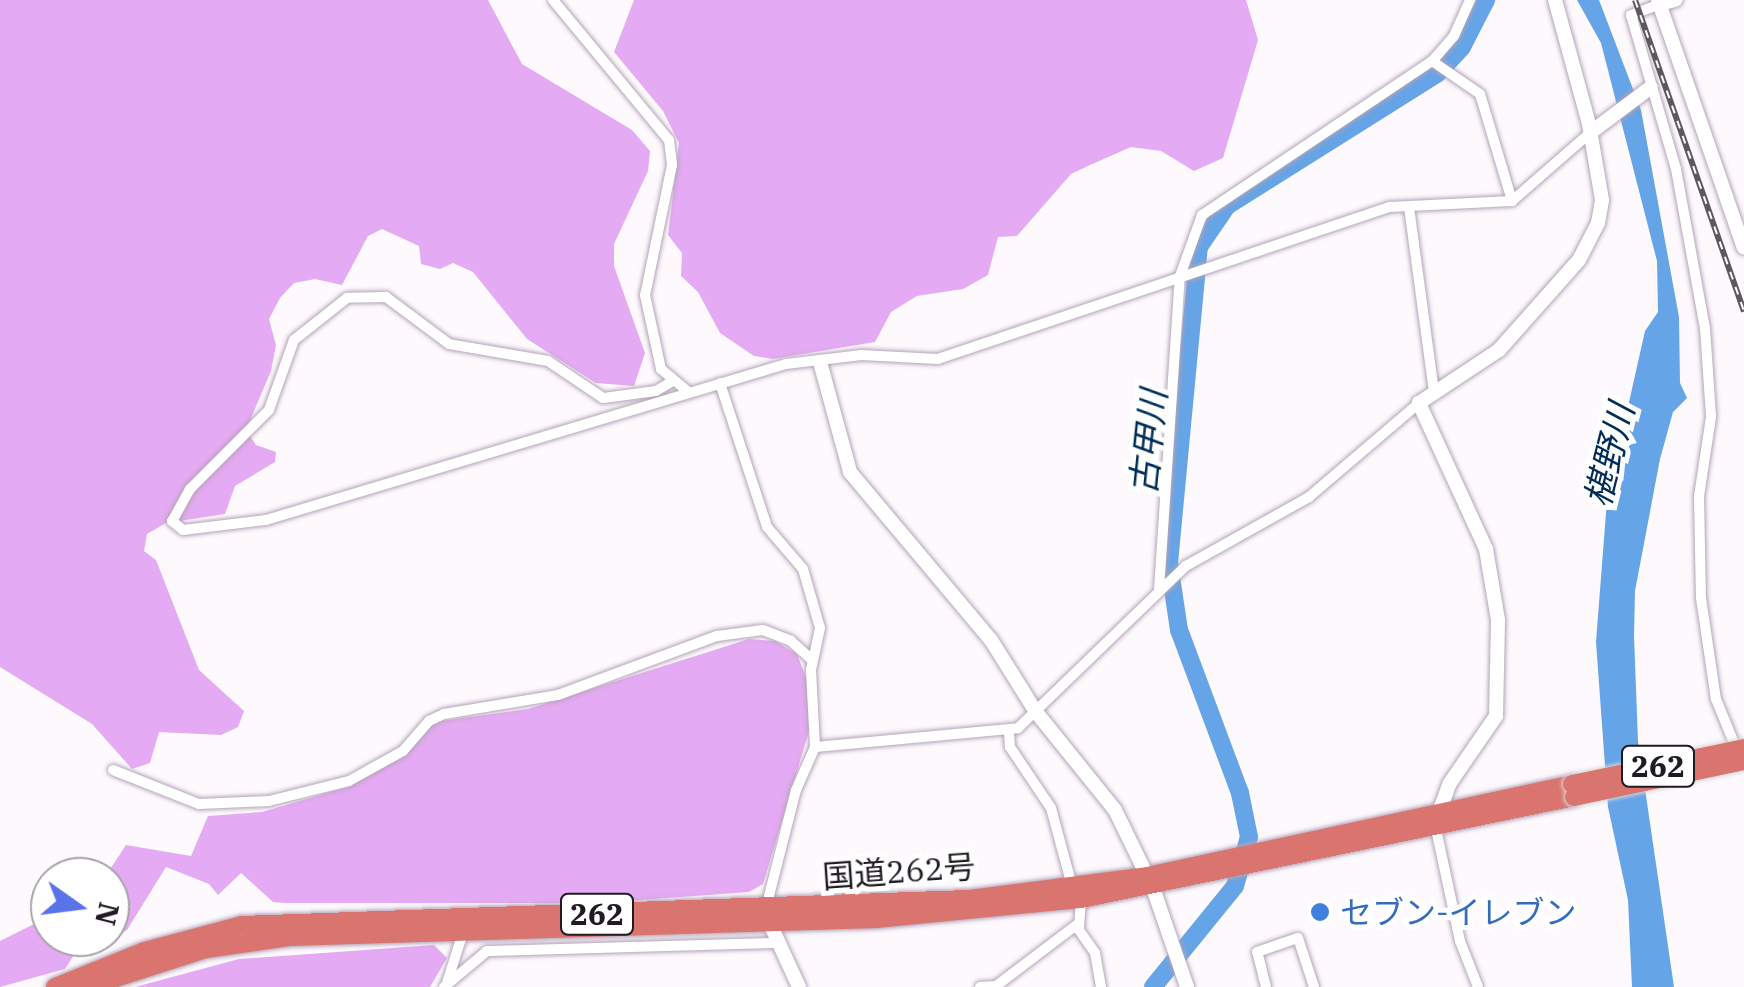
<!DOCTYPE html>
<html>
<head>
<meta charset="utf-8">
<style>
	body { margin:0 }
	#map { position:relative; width:1744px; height:987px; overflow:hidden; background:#fdf9fd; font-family:"IBM Plex Serif","Noto Sans JP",serif }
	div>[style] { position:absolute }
	.forest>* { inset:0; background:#e4aaf3 }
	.water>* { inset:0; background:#65a4e7 }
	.river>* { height:18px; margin:-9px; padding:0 9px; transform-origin:9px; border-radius:9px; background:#65a4e7 }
	.roads { filter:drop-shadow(0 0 2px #b4a3b8) drop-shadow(0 0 2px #b4a3b8) }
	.street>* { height:10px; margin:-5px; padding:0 5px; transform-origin:5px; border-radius:5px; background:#fff }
	.secondary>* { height:14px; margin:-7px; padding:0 7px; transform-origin:7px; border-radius:7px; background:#fff }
	.highway>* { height:18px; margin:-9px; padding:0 9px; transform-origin:9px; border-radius:9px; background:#d9746f }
	.rail>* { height:6px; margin-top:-3px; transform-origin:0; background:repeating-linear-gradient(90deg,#fff 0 8px,#5d575e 0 16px); box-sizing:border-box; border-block:2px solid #5d575e }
	.bridges { filter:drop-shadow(0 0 2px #d7d6d7) drop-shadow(0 0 2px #d7d6d7) }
	.highway-bridge>* { height:18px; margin:-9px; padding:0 9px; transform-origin:9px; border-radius:9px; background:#d9746f }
	.dots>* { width:28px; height:28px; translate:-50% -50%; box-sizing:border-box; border:5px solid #fff; border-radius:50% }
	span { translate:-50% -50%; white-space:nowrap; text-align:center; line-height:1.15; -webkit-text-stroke:10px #fff; paint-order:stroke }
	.shield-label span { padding:2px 8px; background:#fff; border:2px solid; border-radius:8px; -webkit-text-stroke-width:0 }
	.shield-label { font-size:30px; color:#201a22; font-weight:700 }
	.street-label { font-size:32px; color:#201a22 }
	.shop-label { font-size:32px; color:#366cbe }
	.left { translate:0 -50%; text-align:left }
	.water-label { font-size:35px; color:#002d57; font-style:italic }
	.north { position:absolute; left:30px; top:857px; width:100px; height:100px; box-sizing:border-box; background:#fff; border:2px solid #a6a3a7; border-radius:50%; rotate:104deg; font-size:28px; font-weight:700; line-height:40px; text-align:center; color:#201a22 }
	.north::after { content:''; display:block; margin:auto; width:35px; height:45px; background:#5973e9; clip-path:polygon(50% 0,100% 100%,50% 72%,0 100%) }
</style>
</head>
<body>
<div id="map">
	<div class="forest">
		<i style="clip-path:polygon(0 0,488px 0,522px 64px,632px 130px,650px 151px,648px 171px,614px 244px,614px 266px,645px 353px,634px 386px,596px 383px,527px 339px,473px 272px,453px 263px,440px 269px,421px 264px,419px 246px,382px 229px,368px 236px,342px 285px,315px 279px,294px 283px,280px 298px,269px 319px,276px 345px,271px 371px,246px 430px,256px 445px,276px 452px,275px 462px,235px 486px,225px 514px,166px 523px,147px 534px,144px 551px,156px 560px,199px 670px,244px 711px,238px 727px,221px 735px,159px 732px,150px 763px,132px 769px,92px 724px,0 667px)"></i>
		<i style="clip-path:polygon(634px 0,1246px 0,1258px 40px,1223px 158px,1194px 171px,1161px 151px,1131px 147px,1090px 165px,1071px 174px,1017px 236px,998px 237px,988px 275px,963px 289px,917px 296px,891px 312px,875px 342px,773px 359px,754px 356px,720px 333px,698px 292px,681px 276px,682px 253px,668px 235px,679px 143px,663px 111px,614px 52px)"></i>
		<i style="clip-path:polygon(749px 639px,775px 641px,797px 654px,807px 680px,809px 731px,763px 884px,749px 892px,598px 903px,285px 903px,273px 902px,241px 873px,218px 895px,209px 884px,166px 867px,127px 930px,102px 943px,78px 949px,65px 969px,0 987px,0 941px,50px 916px,50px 937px,110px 937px,105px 877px,126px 845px,191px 856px,208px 816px,262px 812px,348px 787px,399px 759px,425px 728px,441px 721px,528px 709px)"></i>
		<i style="clip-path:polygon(434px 945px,447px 958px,430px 987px,135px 987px,239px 959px)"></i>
	</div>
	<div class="water">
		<i style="clip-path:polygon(1577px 0,1599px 0,1641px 110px,1679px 317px,1680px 383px,1687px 398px,1673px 412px,1660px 459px,1635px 591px,1634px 636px,1638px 741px,1674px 987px,1632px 987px,1628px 900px,1608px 807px,1596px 642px,1607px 500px,1645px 331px,1658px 312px,1657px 261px,1601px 43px)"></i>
	</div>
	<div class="river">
		<i style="left:1153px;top:987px;width:130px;rotate:-50.9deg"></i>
		<i style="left:1235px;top:886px;width:51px;rotate:-74.1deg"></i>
		<i style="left:1249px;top:837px;width:45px;rotate:-101.6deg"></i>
		<i style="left:1240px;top:793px;width:174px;rotate:-110.5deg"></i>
		<i style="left:1179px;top:630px;width:68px;rotate:-98.5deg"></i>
		<i style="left:1169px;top:563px;width:317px;rotate:-84.6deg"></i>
		<i style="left:1199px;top:247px;width:50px;rotate:-55.7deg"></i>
		<i style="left:1227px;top:206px;width:249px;rotate:-32.2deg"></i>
		<i style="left:1438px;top:73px;width:35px;rotate:-47deg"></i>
		<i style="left:1462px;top:47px;width:53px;rotate:-62.9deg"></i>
	</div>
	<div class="roads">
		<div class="street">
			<i style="left:553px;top:0;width:182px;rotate:50.4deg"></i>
			<i style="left:669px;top:140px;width:25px;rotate:83deg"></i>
			<i style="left:672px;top:165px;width:133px;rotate:101.7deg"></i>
			<i style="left:645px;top:295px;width:76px;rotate:77.8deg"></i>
			<i style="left:661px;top:369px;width:34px;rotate:40deg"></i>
			<i style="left:1470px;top:0;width:39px;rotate:114deg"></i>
			<i style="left:1454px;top:36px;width:33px;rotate:131deg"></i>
			<i style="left:1432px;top:61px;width:58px;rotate:34.5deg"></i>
			<i style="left:1480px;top:94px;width:112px;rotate:73.3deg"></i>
			<i style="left:1660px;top:4px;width:31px;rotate:159deg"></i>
			<i style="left:1631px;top:15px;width:160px;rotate:73.7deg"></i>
			<i style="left:1676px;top:169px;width:162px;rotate:79.7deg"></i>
			<i style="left:1705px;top:328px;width:89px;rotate:86.1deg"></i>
			<i style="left:1711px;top:417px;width:80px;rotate:98.6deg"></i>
			<i style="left:1699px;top:496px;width:102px;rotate:88.9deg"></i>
			<i style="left:1701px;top:598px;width:102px;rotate:81.6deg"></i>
			<i style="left:1716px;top:699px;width:58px;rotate:67.8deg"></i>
			<i style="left:1409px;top:207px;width:186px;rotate:82.3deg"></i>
			<i style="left:671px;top:382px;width:17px;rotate:149deg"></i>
			<i style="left:656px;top:391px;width:53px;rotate:172.5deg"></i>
			<i style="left:603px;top:398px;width:66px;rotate:-146.1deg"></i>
			<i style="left:548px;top:361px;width:100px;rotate:-170.3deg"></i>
			<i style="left:449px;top:344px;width:79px;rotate:-143.3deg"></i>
			<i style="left:386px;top:297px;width:39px;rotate:179deg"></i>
			<i style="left:347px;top:298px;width:68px;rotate:141.6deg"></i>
			<i style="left:294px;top:340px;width:74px;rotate:109.7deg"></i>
			<i style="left:269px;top:410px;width:112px;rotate:135deg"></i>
			<i style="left:190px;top:489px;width:37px;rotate:119deg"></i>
			<i style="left:172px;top:521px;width:14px;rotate:39deg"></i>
			<i style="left:183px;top:530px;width:84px;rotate:-6.9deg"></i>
			<i style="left:266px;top:520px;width:543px;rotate:-16.7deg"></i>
			<i style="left:786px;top:364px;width:76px;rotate:-6.8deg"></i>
			<i style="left:861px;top:355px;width:77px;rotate:3deg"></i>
			<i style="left:938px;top:359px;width:476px;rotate:-18.6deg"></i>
			<i style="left:1389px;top:207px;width:123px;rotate:-2.8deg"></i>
			<i style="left:1512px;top:201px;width:103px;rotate:-41.1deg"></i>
			<i style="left:720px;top:383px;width:151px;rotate:71.9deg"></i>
			<i style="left:767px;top:527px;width:55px;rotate:49.4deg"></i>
			<i style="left:803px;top:569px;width:61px;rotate:73.9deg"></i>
			<i style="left:820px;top:628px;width:43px;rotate:102.1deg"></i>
			<i style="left:811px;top:670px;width:77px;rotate:87deg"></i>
			<i style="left:815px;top:747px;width:47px;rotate:113.8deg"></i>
			<i style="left:796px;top:790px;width:109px;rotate:104.3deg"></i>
			<i style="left:1159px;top:590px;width:315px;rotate:-86.2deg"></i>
			<i style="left:1180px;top:276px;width:65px;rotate:-70.2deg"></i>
			<i style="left:1202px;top:215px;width:277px;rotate:-33.8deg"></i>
			<i style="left:1009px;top:733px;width:14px;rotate:86deg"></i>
			<i style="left:1010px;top:747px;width:73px;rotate:56.1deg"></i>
			<i style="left:1051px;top:808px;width:81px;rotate:74.9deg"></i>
			<i style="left:815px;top:747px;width:204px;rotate:-5.3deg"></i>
			<i style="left:1018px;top:728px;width:233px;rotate:-44deg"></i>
			<i style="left:1186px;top:566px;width:141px;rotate:-29.3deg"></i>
			<i style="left:1309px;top:497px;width:145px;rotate:-40.5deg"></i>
			<i style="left:113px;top:770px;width:92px;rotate:21.6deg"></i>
			<i style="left:199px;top:804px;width:70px;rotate:-2.5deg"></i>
			<i style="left:269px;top:801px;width:82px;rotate:-14deg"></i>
			<i style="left:349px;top:781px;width:62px;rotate:-29.1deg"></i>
			<i style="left:403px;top:751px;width:40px;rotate:-49deg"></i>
			<i style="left:429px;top:721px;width:17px;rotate:-25deg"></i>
			<i style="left:444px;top:714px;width:116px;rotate:-9.5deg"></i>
			<i style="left:558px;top:695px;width:170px;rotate:-20.4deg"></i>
			<i style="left:717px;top:636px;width:46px;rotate:-7.4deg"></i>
			<i style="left:763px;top:630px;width:30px;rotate:21deg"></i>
			<i style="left:791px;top:641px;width:28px;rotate:42deg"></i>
			<i style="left:1436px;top:829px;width:115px;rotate:77.9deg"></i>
			<i style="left:1460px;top:941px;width:49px;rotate:68.6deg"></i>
			<i style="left:1081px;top:899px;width:31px;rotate:94deg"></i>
			<i style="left:1079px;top:930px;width:28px;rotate:55deg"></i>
			<i style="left:1095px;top:953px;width:35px;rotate:80deg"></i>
			<i style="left:447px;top:983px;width:57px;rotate:-72.5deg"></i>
			<i style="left:444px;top:987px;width:56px;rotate:-39.9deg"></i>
			<i style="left:487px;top:951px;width:289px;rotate:-1.6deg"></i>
			<i style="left:980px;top:987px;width:16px;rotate:-4deg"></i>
			<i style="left:996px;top:986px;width:104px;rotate:-37.2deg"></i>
			<i style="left:1266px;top:987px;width:36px;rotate:-104deg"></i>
			<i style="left:1257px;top:952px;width:43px;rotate:-18.9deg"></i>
			<i style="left:1298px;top:938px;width:52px;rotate:71.9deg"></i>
		</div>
		<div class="secondary">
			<i style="left:1658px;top:0;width:262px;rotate:70.9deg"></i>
			<i style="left:1660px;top:4px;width:16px;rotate:-15deg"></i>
			<i style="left:1590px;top:133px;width:76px;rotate:-37deg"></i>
			<i style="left:820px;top:362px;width:114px;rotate:74.7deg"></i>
			<i style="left:850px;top:472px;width:219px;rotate:50deg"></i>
			<i style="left:991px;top:640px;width:85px;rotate:58deg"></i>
			<i style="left:1036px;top:712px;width:126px;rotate:51.1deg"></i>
			<i style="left:1115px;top:810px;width:87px;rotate:64deg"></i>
			<i style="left:1153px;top:888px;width:105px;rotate:71deg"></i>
			<i style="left:1437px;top:818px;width:37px;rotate:-70deg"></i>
			<i style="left:1450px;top:783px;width:81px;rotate:-55.5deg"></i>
			<i style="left:1496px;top:716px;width:96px;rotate:-88.8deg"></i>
			<i style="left:1498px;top:620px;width:72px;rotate:-99.6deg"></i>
			<i style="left:1486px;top:549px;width:161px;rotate:-114.7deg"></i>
			<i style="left:1419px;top:403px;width:96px;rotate:-33.5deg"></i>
			<i style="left:1499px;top:350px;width:120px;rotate:-48.4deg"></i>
			<i style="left:1579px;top:260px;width:42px;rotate:-62.8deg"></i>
			<i style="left:1598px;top:223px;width:23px;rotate:-80deg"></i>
			<i style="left:1602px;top:200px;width:77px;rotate:-99.7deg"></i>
			<i style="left:1589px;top:124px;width:129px;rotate:-105.3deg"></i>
			<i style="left:772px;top:928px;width:65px;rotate:65.4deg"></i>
		</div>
		<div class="highway">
			<i style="left:55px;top:987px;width:97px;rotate:-21.8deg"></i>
			<i style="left:145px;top:951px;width:100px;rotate:-15deg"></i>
			<i style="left:242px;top:925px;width:727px;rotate:-2.05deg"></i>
			<i style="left:969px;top:899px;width:180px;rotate:-7.3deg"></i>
			<i style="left:1148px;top:876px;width:434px;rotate:-12.2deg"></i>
			<i style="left:88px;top:987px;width:124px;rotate:-17.9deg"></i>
			<i style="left:206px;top:949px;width:84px;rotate:-8.2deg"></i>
			<i style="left:289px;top:937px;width:588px;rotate:-1.75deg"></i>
			<i style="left:877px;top:919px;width:205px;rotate:-5.6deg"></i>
			<i style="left:1081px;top:899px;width:503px;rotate:-11.69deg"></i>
		</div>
	</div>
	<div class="rail">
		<i style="left:1635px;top:0;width:330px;rotate:70.7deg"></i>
	</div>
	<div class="bridges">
		<div class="highway-bridge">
			<i style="left:1572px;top:784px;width:176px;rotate:-11.8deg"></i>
			<i style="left:1574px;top:797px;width:174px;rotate:-12deg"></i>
		</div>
	</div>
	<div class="dots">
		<i style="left:1320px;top:912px;background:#3f7fe0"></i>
	</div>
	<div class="shield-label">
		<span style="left:1658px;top:766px">262</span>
		<span style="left:597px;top:914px">262</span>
	</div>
	<div class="street-label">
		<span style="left:899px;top:871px;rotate:-4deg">国道262号</span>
	</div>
	<div class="shop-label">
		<span class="left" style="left:1340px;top:912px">セブン-イレブン</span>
	</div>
	<div class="water-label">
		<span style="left:1148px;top:442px;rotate:-84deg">古甲川</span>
		<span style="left:1609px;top:455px;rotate:-76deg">椹野川</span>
	</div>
	<div class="north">N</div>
</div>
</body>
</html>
